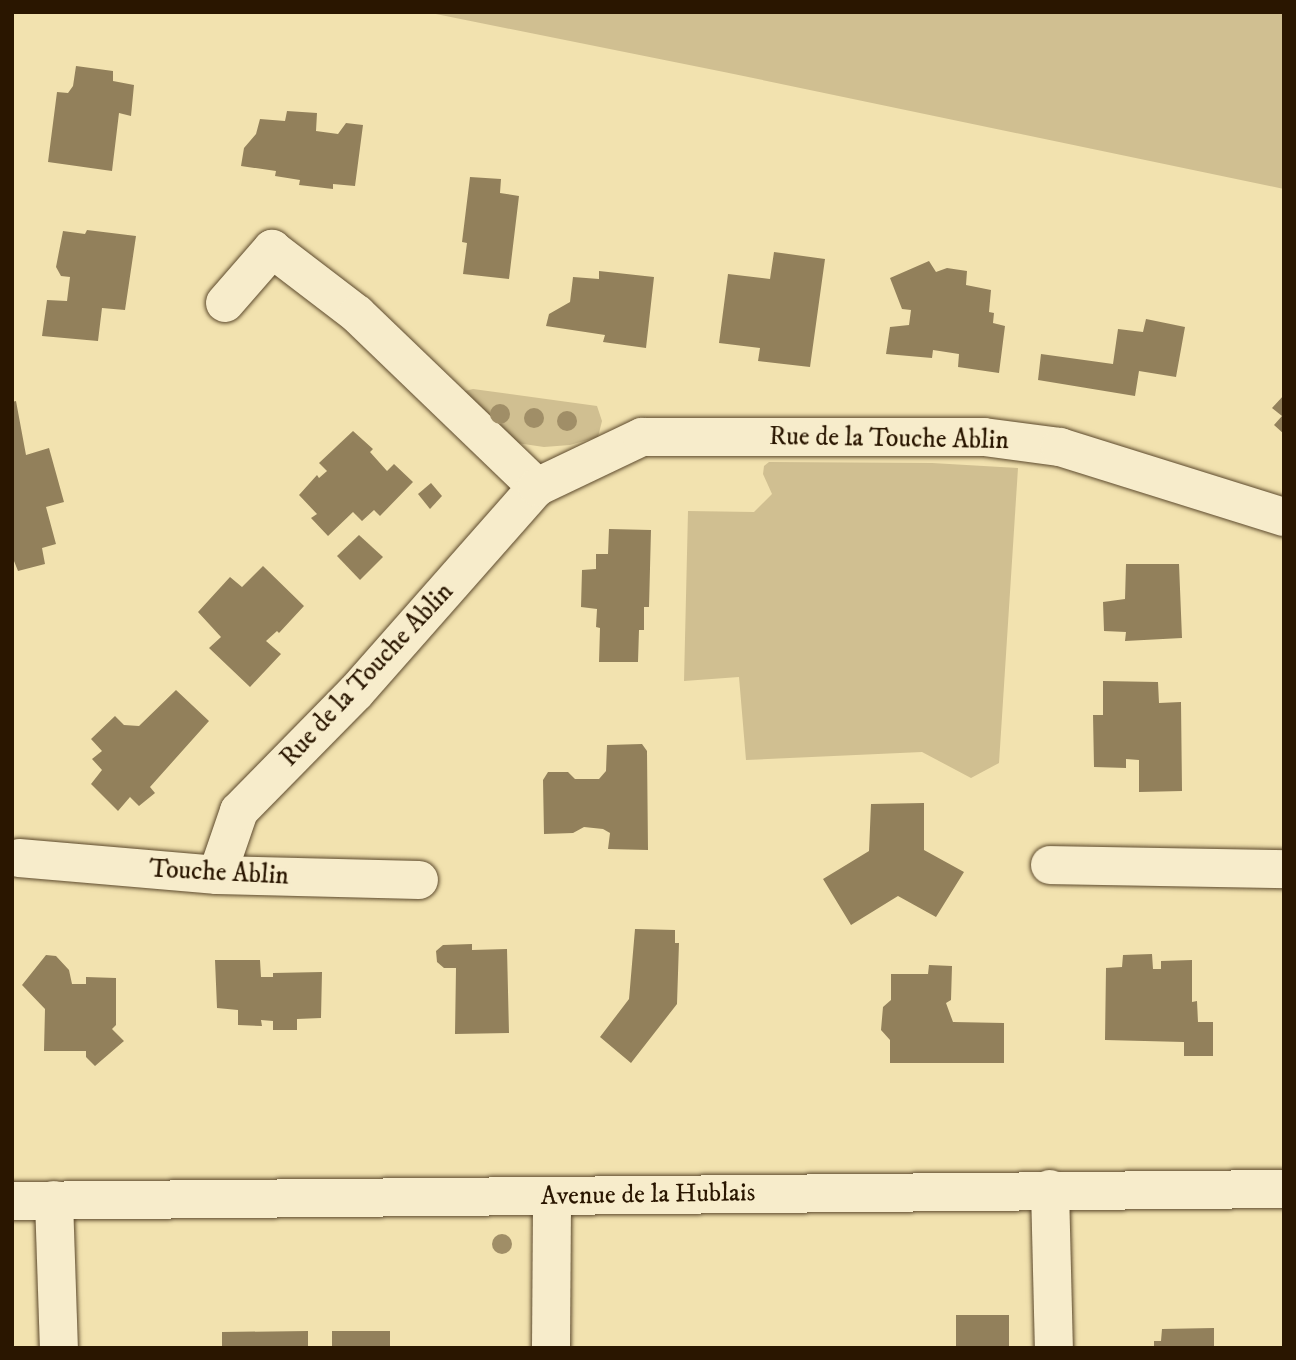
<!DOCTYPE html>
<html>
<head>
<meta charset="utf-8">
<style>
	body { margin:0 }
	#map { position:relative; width:1296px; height:1360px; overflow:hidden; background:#f2e2af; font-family:"IM FELL DW Pica",serif }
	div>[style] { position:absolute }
	.green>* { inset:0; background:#d0bf91 }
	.building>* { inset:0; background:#92805b }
	.roads { filter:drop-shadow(0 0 2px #5c492c) drop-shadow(0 0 2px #5c492c) }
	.street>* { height:38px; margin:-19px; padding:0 19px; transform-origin:19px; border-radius:19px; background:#f7eccb }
	.secondary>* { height:38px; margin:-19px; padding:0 19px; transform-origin:19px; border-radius:19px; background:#f7eccb }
	.trees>* { width:20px; height:20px; margin:-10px; border-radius:50%; background:#a08e67 }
	span { translate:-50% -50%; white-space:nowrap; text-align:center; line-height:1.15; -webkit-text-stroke:5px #f7eccb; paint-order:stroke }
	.street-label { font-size:26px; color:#2a1600 }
	.frame { position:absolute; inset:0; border:14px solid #2a1600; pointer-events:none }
</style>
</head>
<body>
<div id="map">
	<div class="green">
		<i style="clip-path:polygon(426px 12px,1284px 12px,1284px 189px,724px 72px)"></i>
		<i style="clip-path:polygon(473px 389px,597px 406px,602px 421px,598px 437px,570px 445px,544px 447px,502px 441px,456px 399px,465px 391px)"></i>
		<i style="clip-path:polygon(769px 462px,932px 463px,1018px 468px,999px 763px,971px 778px,922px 752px,746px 760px,739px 677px,684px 681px,688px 511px,754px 512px,772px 494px,763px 474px,764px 466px)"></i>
	</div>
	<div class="building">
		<i style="clip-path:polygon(76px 66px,113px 71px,113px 81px,134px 85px,131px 116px,119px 113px,112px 171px,48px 162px,57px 92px,68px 93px,73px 86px)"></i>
		<i style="clip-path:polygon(287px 111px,317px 113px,316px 131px,338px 134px,346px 123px,363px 125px,355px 186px,333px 184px,333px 189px,299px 185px,300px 180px,275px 176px,276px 171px,241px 166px,244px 148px,256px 134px,260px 119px,285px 121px)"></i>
		<i style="clip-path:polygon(470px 177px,501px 179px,500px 193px,519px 196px,509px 279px,463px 274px,467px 243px,462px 242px)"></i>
		<i style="clip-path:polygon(87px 230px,136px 236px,125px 310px,102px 308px,98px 341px,42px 336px,47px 300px,67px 301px,70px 277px,61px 276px,56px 267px,63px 231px,85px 234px)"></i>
		<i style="clip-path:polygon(774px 252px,825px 259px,810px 367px,758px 361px,760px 348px,719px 343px,728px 274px,770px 279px)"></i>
		<i style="clip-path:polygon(929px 261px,936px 272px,947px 268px,967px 271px,966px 285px,991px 290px,989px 312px,994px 313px,993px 323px,1005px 326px,999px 373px,958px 367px,959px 354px,933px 350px,932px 358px,886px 354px,890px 327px,909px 325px,911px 310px,902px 309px,890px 278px)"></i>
		<i style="clip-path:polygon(599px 271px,654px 277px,646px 348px,603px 342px,605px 335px,546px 326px,549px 314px,570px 302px,573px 277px,599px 279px)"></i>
		<i style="clip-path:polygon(1146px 319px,1185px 327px,1176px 377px,1139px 371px,1135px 396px,1038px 380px,1041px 354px,1113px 364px,1118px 329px,1143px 332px)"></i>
		<i style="clip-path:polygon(1284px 395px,1284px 434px,1274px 425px,1282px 416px,1272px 408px)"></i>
		<i style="clip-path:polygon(16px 401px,26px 455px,49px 448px,64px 502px,46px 507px,56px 544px,42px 548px,45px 564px,18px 571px,12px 556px,12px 402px)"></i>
		<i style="clip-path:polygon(353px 431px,373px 449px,370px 452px,387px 471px,394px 464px,413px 482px,380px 516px,374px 510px,362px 521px,353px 512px,328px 536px,311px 518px,317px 514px,299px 495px,317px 475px,319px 478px,327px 471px,319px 463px)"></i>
		<i style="clip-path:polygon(431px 483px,442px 496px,430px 509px,418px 494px)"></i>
		<i style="clip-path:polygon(609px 529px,651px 530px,649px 607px,644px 607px,644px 630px,639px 630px,638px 662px,599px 662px,600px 628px,596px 627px,597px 609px,581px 607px,582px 570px,596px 569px,596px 554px,608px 554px)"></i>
		<i style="clip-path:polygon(359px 535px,383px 557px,360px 580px,337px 556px)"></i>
		<i style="clip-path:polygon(1126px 564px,1179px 564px,1182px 638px,1125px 641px,1126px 632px,1104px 631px,1103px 602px,1125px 599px)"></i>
		<i style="clip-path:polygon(263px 566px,304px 606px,279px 633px,277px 631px,266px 641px,281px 654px,250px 687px,209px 648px,221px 637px,198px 612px,230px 577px,242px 587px)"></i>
		<i style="clip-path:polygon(1103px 681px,1158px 682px,1159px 703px,1181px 702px,1182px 791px,1139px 792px,1139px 760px,1126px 759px,1126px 768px,1094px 767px,1093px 715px,1103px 715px)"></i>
		<i style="clip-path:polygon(176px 690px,209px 721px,150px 787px,155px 793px,139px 806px,130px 797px,118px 811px,91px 784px,102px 770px,92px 759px,102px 751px,91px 739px,115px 716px,124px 725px,139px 726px)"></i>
		<i style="clip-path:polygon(642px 744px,647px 751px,648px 850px,608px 849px,610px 833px,603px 829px,584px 827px,573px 833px,544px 834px,543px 780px,548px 772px,568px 772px,575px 779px,599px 779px,606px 771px,607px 745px)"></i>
		<i style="clip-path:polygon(924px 803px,924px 850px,964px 872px,936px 917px,898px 896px,851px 925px,823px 879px,869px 851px,871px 804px)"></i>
		<i style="clip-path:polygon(635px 929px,675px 930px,675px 943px,679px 943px,677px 1004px,631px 1063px,600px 1037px,629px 999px)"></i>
		<i style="clip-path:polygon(472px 944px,472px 950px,507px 949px,509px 1033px,455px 1034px,456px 968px,444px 968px,437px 962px,436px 951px,443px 945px)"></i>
		<i style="clip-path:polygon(1152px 954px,1153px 969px,1161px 969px,1161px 961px,1192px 960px,1192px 1002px,1197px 1001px,1198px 1022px,1213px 1022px,1213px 1056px,1184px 1056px,1184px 1042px,1105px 1040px,1106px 968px,1122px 967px,1123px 955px)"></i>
		<i style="clip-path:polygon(46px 955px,56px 956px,69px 970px,72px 984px,86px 984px,86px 977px,116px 978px,116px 1025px,112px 1029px,124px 1041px,95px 1066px,86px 1057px,86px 1051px,44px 1051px,45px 1009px,22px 985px)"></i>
		<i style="clip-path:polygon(215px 960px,260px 960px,261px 977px,273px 977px,273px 973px,322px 972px,321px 1018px,297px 1019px,297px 1030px,273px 1030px,273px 1021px,261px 1020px,262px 1026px,238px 1025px,238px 1010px,217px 1008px)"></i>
		<i style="clip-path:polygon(929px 965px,952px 966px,951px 1000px,946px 1003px,953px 1022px,1004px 1023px,1004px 1063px,890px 1063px,890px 1040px,881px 1030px,883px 1007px,891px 1000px,891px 974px,928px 974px)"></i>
		<i style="clip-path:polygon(956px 1315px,1009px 1315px,1009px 1348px,956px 1348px)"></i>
		<i style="clip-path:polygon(1214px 1328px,1214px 1348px,1154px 1348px,1154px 1341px,1161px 1341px,1162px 1329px)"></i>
		<i style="clip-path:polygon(308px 1331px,308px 1348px,222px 1348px,222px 1332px)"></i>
		<i style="clip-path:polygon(332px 1331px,390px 1331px,390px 1348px,332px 1348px)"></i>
	</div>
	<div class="roads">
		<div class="street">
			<i style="left:225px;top:303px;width:72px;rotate:-49deg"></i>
			<i style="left:272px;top:249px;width:107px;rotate:37.4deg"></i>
			<i style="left:357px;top:314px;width:250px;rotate:43.9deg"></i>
			<i style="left:19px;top:858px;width:199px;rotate:4.9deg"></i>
			<i style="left:217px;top:875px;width:202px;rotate:1.4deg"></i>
			<i style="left:1050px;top:865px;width:234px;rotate:1deg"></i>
			<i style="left:217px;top:875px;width:68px;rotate:-71deg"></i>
			<i style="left:239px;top:811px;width:167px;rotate:-45.5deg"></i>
			<i style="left:356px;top:692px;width:273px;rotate:-48.6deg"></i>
			<i style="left:537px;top:487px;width:116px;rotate:-25.5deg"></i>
			<i style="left:642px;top:437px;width:342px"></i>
			<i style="left:984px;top:437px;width:77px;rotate:7.5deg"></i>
			<i style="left:1060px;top:447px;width:235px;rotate:17.4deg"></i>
			<i style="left:1050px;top:1189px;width:159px;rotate:88.6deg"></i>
			<i style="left:54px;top:1200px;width:148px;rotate:88.1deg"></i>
			<i style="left:551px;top:1348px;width:151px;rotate:-89.6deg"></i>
		</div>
		<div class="secondary">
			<i style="left:12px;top:1201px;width:1272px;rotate:-0.54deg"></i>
		</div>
	</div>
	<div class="trees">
		<i style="left:500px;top:414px"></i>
		<i style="left:534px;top:418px"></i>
		<i style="left:567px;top:421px"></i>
		<i style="left:502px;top:1244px"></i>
	</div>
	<div class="street-label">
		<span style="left:889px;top:439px;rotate:1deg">Rue de la Touche Ablin</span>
		<span style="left:367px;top:675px;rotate:-47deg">Rue de la Touche Ablin</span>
		<span style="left:219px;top:873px;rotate:3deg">Touche Ablin</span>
		<span style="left:648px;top:1195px;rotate:-1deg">Avenue de la Hublais</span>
	</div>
	<div class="frame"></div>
</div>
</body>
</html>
